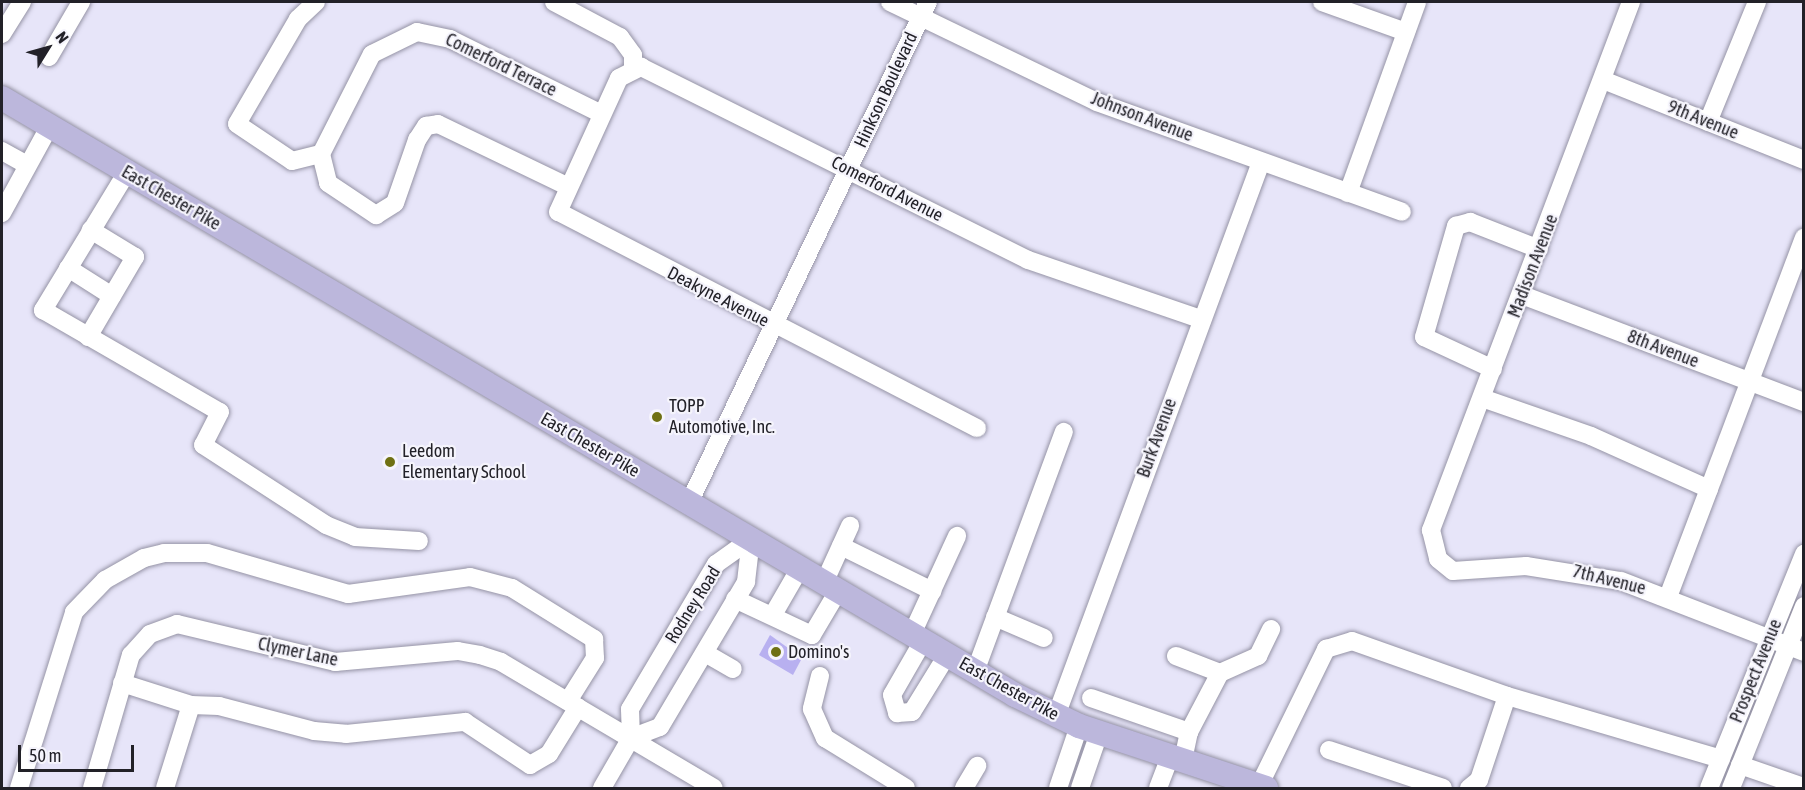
<!DOCTYPE html>
<html>
<head>
<meta charset="utf-8">
<style>
	body { margin:0 }
	#map { position:relative; width:1805px; height:790px; overflow:hidden; background:#e7e5f9; font-family:"Asap Condensed",sans-serif }
	div>[style] { position:absolute }
	.building>* { inset:0; background:#b8b0f0 }
	.roads { filter:drop-shadow(0 0 2px #9593a5) drop-shadow(0 0 2px #9593a5) }
	.minor>* { height:18px; margin:-9px; padding:0 9px; transform-origin:9px; border-radius:9px; background:#fff }
	.major>* { height:24px; margin:-12px; padding:0 12px; transform-origin:12px; border-radius:12px; background:#bcb7dc }
	.dots>* { width:16px; height:16px; translate:-50% -50%; box-sizing:border-box; border:3px solid #f5f4fc; border-radius:50% }
	span { translate:-50% -50%; white-space:nowrap; text-align:center; line-height:1.15; -webkit-text-stroke:4.5px #f5f4fc; paint-order:stroke }
	.street-label { font-size:18px; color:#222128 }
	.poi-label { font-size:18px; color:#222128 }
	.left { translate:0 -50%; text-align:left }
	.frame { position:absolute; inset:0; border:3px solid #222128; pointer-events:none }
	.north { position:absolute; left:18px; top:18px; width:60px; height:60px; -webkit-text-stroke:4px #f5f4fc; paint-order:stroke; rotate:53deg; font-size:16px; font-weight:700; line-height:24px; text-align:center; color:#222128 }
	.north::after { content:''; display:block; margin:auto; width:21px; height:27px; background:#222128; clip-path:polygon(50% 0,100% 100%,50% 72%,0 100%) }
	.scale { position:absolute; left:18px; top:745px; width:116px; height:27px; box-sizing:border-box; border:3px solid #222128; border-top:0; padding-left:8px; font-size:18px; line-height:21px; white-space:nowrap; color:#222128; -webkit-text-stroke:4px #f5f4fc; paint-order:stroke }
</style>
</head>
<body>
<div id="map">
	<div class="building">
		<i style="clip-path:polygon(770px 635px,802px 658px,793px 675px,759px 655px)"></i>
	</div>
	<div class="roads">
		<div class="minor">
			<i style="left:316px;top:2px;width:25px;rotate:137deg"></i>
			<i style="left:298px;top:19px;width:121px;rotate:120.2deg"></i>
			<i style="left:237px;top:124px;width:66px;rotate:33.9deg"></i>
			<i style="left:292px;top:161px;width:30px;rotate:-14deg"></i>
			<i style="left:554px;top:2px;width:75px;rotate:27.9deg"></i>
			<i style="left:620px;top:37px;width:22px;rotate:54deg"></i>
			<i style="left:633px;top:55px;width:13px;rotate:90deg"></i>
			<i style="left:890px;top:2px;width:230px;rotate:25.8deg"></i>
			<i style="left:1097px;top:102px;width:324px;rotate:19.8deg"></i>
			<i style="left:1322px;top:2px;width:89px;rotate:19.7deg"></i>
			<i style="left:1631px;top:2px;width:565px;rotate:110.75deg"></i>
			<i style="left:1431px;top:530px;width:30px;rotate:76deg"></i>
			<i style="left:1438px;top:559px;width:19px;rotate:39deg"></i>
			<i style="left:1453px;top:571px;width:73px;rotate:-3.9deg"></i>
			<i style="left:1526px;top:566px;width:96px;rotate:9deg"></i>
			<i style="left:1621px;top:581px;width:196px;rotate:21.2deg"></i>
			<i style="left:2px;top:34px;width:38px;rotate:-58deg"></i>
			<i style="left:49px;top:57px;width:64px;rotate:-59.8deg"></i>
			<i style="left:1603px;top:80px;width:216px;rotate:21.7deg"></i>
			<i style="left:1708px;top:122px;width:130px;rotate:-67.8deg"></i>
			<i style="left:2px;top:151px;width:29px;rotate:29deg"></i>
			<i style="left:321px;top:154px;width:112px;rotate:-63deg"></i>
			<i style="left:372px;top:54px;width:50px;rotate:-26.1deg"></i>
			<i style="left:417px;top:32px;width:34px;rotate:12deg"></i>
			<i style="left:450px;top:39px;width:167px;rotate:26.3deg"></i>
			<i style="left:321px;top:154px;width:30px;rotate:76deg"></i>
			<i style="left:328px;top:183px;width:58px;rotate:33.7deg"></i>
			<i style="left:376px;top:215px;width:22px;rotate:-32deg"></i>
			<i style="left:395px;top:203px;width:67px;rotate:-70.8deg"></i>
			<i style="left:417px;top:140px;width:17px;rotate:-57deg"></i>
			<i style="left:426px;top:126px;width:12px;rotate:-9deg"></i>
			<i style="left:438px;top:124px;width:143px;rotate:25.7deg"></i>
			<i style="left:127px;top:172px;width:162px;rotate:121.3deg"></i>
			<i style="left:43px;top:310px;width:204px;rotate:30deg"></i>
			<i style="left:220px;top:412px;width:37px;rotate:117deg"></i>
			<i style="left:203px;top:445px;width:147px;rotate:33deg"></i>
			<i style="left:326px;top:525px;width:31px;rotate:22deg"></i>
			<i style="left:355px;top:537px;width:64px;rotate:3.6deg"></i>
			<i style="left:1348px;top:193px;width:203px;rotate:-70.1deg"></i>
			<i style="left:2px;top:213px;width:98px;rotate:-61.3deg"></i>
			<i style="left:68px;top:268px;width:52px;rotate:32.5deg"></i>
			<i style="left:1522px;top:295px;width:302px;rotate:20.8deg"></i>
			<i style="left:88px;top:337px;width:93px;rotate:-59.6deg"></i>
			<i style="left:135px;top:257px;width:52px;rotate:-148.5deg"></i>
			<i style="left:1493px;top:369px;width:76px;rotate:-155.1deg"></i>
			<i style="left:1424px;top:337px;width:116px;rotate:-73.9deg"></i>
			<i style="left:1456px;top:226px;width:15px;rotate:-16deg"></i>
			<i style="left:1470px;top:222px;width:74px;rotate:21.4deg"></i>
			<i style="left:1482px;top:398px;width:115px;rotate:19.2deg"></i>
			<i style="left:1591px;top:436px;width:129px;rotate:24.2deg"></i>
			<i style="left:1709px;top:489px;width:116px;rotate:110.8deg"></i>
			<i style="left:977px;top:428px;width:471px;rotate:-152.7deg"></i>
			<i style="left:558px;top:212px;width:147px;rotate:-65.5deg"></i>
			<i style="left:619px;top:78px;width:25px;rotate:-27deg"></i>
			<i style="left:641px;top:67px;width:432px;rotate:26.5deg"></i>
			<i style="left:1028px;top:260px;width:182px;rotate:18.9deg"></i>
			<i style="left:1709px;top:489px;width:269px;rotate:-69.3deg"></i>
			<i style="left:689px;top:503px;width:555px;rotate:-64.5deg"></i>
			<i style="left:841px;top:546px;width:102px;rotate:26.3deg"></i>
			<i style="left:824px;top:583px;width:63px;rotate:-65.5deg"></i>
			<i style="left:735px;top:599px;width:85px;rotate:25.1deg"></i>
			<i style="left:812px;top:635px;width:51px;rotate:-59.4deg"></i>
			<i style="left:774px;top:613px;width:52px;rotate:-60deg"></i>
			<i style="left:995px;top:617px;width:53px;rotate:23.2deg"></i>
			<i style="left:912px;top:634px;width:108px;rotate:-65.3deg"></i>
			<i style="left:923px;top:641px;width:62px;rotate:119.9deg"></i>
			<i style="left:892px;top:695px;width:19px;rotate:74deg"></i>
			<i style="left:897px;top:713px;width:15px;rotate:-4deg"></i>
			<i style="left:912px;top:712px;width:67px;rotate:-58.4deg"></i>
			<i style="left:705px;top:653px;width:32px;rotate:30deg"></i>
			<i style="left:1176px;top:656px;width:47px;rotate:21.1deg"></i>
			<i style="left:975px;top:672px;width:256px;rotate:-69.7deg"></i>
			<i style="left:820px;top:676px;width:34px;rotate:104deg"></i>
			<i style="left:812px;top:709px;width:32px;rotate:66deg"></i>
			<i style="left:825px;top:738px;width:95px;rotate:31.7deg"></i>
			<i style="left:122px;top:683px;width:72px;rotate:17.7deg"></i>
			<i style="left:191px;top:705px;width:28px;rotate:2deg"></i>
			<i style="left:219px;top:706px;width:98px;rotate:14.7deg"></i>
			<i style="left:314px;top:731px;width:32px;rotate:5deg"></i>
			<i style="left:346px;top:734px;width:120px;rotate:-5.8deg"></i>
			<i style="left:465px;top:722px;width:78px;rotate:33.5deg"></i>
			<i style="left:530px;top:765px;width:22px;rotate:-30deg"></i>
			<i style="left:549px;top:754px;width:55px;rotate:-58.3deg"></i>
			<i style="left:1507px;top:696px;width:223px;rotate:16.4deg"></i>
			<i style="left:1091px;top:698px;width:104px;rotate:19.1deg"></i>
			<i style="left:1056px;top:716px;width:591px;rotate:-69.69deg"></i>
			<i style="left:631px;top:738px;width:31px;rotate:-21deg"></i>
			<i style="left:660px;top:727px;width:169px;rotate:-59.3deg"></i>
			<i style="left:746px;top:582px;width:43px;rotate:-83.4deg"></i>
			<i style="left:1329px;top:750px;width:120px;rotate:18.4deg"></i>
			<i style="left:1183px;top:760px;width:29px;rotate:-78deg"></i>
			<i style="left:1189px;top:732px;width:67px;rotate:-62.3deg"></i>
			<i style="left:1220px;top:673px;width:42px;rotate:-24.1deg"></i>
			<i style="left:1258px;top:656px;width:30px;rotate:-64deg"></i>
			<i style="left:1740px;top:765px;width:68px;rotate:19deg"></i>
			<i style="left:1259px;top:786px;width:153px;rotate:-63.9deg"></i>
			<i style="left:1326px;top:649px;width:27px;rotate:-17deg"></i>
			<i style="left:1352px;top:641px;width:164px;rotate:19.5deg"></i>
			<i style="left:1507px;top:696px;width:89px;rotate:108.4deg"></i>
			<i style="left:1479px;top:780px;width:13px;rotate:141deg"></i>
			<i style="left:19px;top:788px;width:184px;rotate:-72.6deg"></i>
			<i style="left:74px;top:612px;width:45px;rotate:-45.9deg"></i>
			<i style="left:105px;top:580px;width:45px;rotate:-29.4deg"></i>
			<i style="left:144px;top:558px;width:21px;rotate:-14deg"></i>
			<i style="left:164px;top:553px;width:43px"></i>
			<i style="left:207px;top:553px;width:147px;rotate:16.2deg"></i>
			<i style="left:348px;top:594px;width:123px;rotate:-7.9deg"></i>
			<i style="left:470px;top:577px;width:43px;rotate:14.7deg"></i>
			<i style="left:512px;top:588px;width:97px;rotate:31.9deg"></i>
			<i style="left:594px;top:639px;width:19px;rotate:87deg"></i>
			<i style="left:595px;top:658px;width:51px;rotate:122.1deg"></i>
			<i style="left:92px;top:788px;width:139px;rotate:-73.7deg"></i>
			<i style="left:131px;top:655px;width:28px;rotate:-48deg"></i>
			<i style="left:150px;top:634px;width:29px;rotate:-20deg"></i>
			<i style="left:177px;top:624px;width:163px;rotate:13.5deg"></i>
			<i style="left:335px;top:662px;width:123px;rotate:-5.1deg"></i>
			<i style="left:458px;top:651px;width:22px;rotate:10deg"></i>
			<i style="left:480px;top:655px;width:22px;rotate:18deg"></i>
			<i style="left:501px;top:662px;width:247px;rotate:30.6deg"></i>
			<i style="left:165px;top:788px;width:87px;rotate:-72.6deg"></i>
			<i style="left:602px;top:788px;width:58px;rotate:-59.9deg"></i>
			<i style="left:631px;top:738px;width:29px;rotate:-92deg"></i>
			<i style="left:630px;top:709px;width:169px;rotate:-59.3deg"></i>
			<i style="left:716px;top:564px;width:43px;rotate:-35.5deg"></i>
			<i style="left:964px;top:788px;width:26px;rotate:-59deg"></i>
			<i style="left:1058px;top:788px;width:65px;rotate:-71.3deg"></i>
			<i style="left:1080px;top:788px;width:58px;rotate:-70.9deg"></i>
			<i style="left:1158px;top:788px;width:34px;rotate:-69deg"></i>
			<i style="left:1709px;top:788px;width:253px;rotate:-67.9deg"></i>
			<i style="left:1731px;top:788px;width:196px;rotate:-68.1deg"></i>
		</div>
		<div class="major">
			<i style="left:2px;top:98px;width:1176px;rotate:30.51deg"></i>
			<i style="left:1015px;top:695px;width:71px;rotate:25.8deg"></i>
			<i style="left:1079px;top:726px;width:197px;rotate:18.3deg"></i>
		</div>
	</div>
	<div class="dots">
		<i style="left:657px;top:417px;background:#6f7013"></i>
		<i style="left:390px;top:462px;background:#6f7013"></i>
		<i style="left:776px;top:652px;background:#6f7013"></i>
	</div>
	<div class="street-label">
		<span style="left:501px;top:65px;rotate:26deg">Comerford Terrace</span>
		<span style="left:886px;top:90px;rotate:-65deg">Hinkson Boulevard</span>
		<span style="left:1142px;top:117px;rotate:21deg">Johnson Avenue</span>
		<span style="left:1703px;top:120px;rotate:22deg">9th Avenue</span>
		<span style="left:887px;top:189px;rotate:27deg">Comerford Avenue</span>
		<span style="left:171px;top:198px;rotate:30deg">East Chester Pike</span>
		<span style="left:1533px;top:266px;rotate:-69deg">Madison Avenue</span>
		<span style="left:718px;top:297px;rotate:27deg">Deakyne Avenue</span>
		<span style="left:1663px;top:349px;rotate:21deg">8th Avenue</span>
		<span style="left:1157px;top:438px;rotate:-70deg">Burk Avenue</span>
		<span style="left:590px;top:445px;rotate:30deg">East Chester Pike</span>
		<span style="left:1609px;top:580px;rotate:14deg">7th Avenue</span>
		<span style="left:693px;top:605px;rotate:-58deg">Rodney Road</span>
		<span style="left:298px;top:652px;rotate:12deg">Clymer Lane</span>
		<span style="left:1756px;top:671px;rotate:-68deg">Prospect Avenue</span>
		<span style="left:1009px;top:689px;rotate:29deg">East Chester Pike</span>
	</div>
	<div class="poi-label">
		<span class="left" style="left:669px;top:417px">TOPP<br>Automotive, Inc.</span>
		<span class="left" style="left:402px;top:462px">Leedom<br>Elementary School</span>
		<span class="left" style="left:788px;top:652px">Domino's</span>
	</div>
	<div class="frame"></div>
	<div class="north">N</div>
	<div class="scale">50 m</div>
</div>
</body>
</html>
